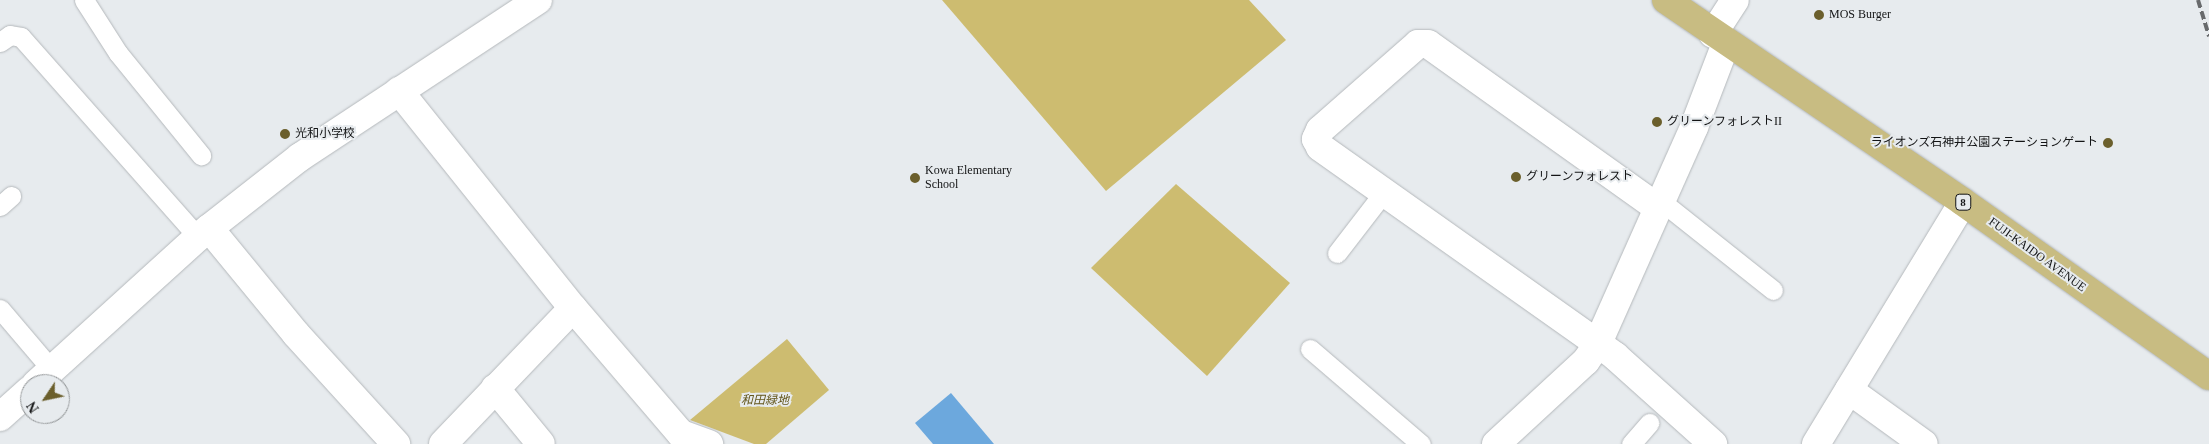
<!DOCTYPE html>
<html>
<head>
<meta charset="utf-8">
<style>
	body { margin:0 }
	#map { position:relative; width:2209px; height:444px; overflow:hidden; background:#e7ebee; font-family:"Times New Roman","Noto Sans JP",serif }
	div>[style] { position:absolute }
	.green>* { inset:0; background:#cdbc70 }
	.water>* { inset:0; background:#6ca8dd }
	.roads { filter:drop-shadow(0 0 1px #b4b8bb) drop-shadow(0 0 1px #b4b8bb) }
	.service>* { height:19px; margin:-9.5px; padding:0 9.5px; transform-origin:9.5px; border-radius:9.5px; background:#fff }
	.minor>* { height:28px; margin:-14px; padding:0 14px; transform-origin:14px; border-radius:14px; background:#fff }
	.tertiary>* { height:28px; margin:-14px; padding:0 14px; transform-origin:14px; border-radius:14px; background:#fff }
	.primary>* { height:28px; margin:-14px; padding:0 14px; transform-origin:14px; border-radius:14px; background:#c8bc82 }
	.rail>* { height:4px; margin-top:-2px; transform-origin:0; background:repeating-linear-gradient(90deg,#686a6c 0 8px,transparent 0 12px) }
	.dots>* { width:14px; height:14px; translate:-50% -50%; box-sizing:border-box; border:2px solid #e7ebee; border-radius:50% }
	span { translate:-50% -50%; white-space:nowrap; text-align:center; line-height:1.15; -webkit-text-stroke:4px #e7ebee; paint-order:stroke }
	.shield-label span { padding:1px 4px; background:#e7ebee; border:1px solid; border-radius:4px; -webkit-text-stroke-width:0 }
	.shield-label { font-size:11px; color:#131415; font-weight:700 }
	.poi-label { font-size:12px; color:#131415 }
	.left { translate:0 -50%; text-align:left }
	.right { translate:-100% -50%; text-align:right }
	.street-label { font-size:12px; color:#131415 }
	.park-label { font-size:12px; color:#63561c; font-style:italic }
	.north { position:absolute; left:20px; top:374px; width:50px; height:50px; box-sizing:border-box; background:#e7ebee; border:1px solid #929597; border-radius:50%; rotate:236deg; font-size:14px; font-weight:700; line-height:20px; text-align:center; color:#131415 }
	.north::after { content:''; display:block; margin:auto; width:18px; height:22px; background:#6b5f2c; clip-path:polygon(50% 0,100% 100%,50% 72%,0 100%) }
</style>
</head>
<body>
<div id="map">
	<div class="green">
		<i style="clip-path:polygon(942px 0,1249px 0,1286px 40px,1106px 191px)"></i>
		<i style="clip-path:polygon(1176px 184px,1290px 283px,1207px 376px,1091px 268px)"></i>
		<i style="clip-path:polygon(787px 339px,829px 390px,766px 444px,754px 444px,690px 420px)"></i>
	</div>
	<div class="water">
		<i style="clip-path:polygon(951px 393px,994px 444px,933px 444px,915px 423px)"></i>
	</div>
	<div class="roads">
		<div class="service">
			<i style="left:84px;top:0;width:63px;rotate:57.3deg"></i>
			<i style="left:118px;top:53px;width:132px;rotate:50.9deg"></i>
			<i style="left:0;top:42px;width:12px;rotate:-35deg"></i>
			<i style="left:10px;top:35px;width:11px;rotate:10deg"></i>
			<i style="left:21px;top:37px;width:267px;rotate:48.5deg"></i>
			<i style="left:1661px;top:201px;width:143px;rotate:38.5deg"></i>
			<i style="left:0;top:206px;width:15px;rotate:-42deg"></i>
			<i style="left:1337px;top:253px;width:77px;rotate:-52.4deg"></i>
			<i style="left:0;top:309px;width:80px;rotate:49.6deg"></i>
			<i style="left:1310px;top:349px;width:146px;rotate:40.6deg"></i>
			<i style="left:1631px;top:444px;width:28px;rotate:-49deg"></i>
		</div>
		<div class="minor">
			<i style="left:399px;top:91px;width:278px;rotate:51.3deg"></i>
			<i style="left:573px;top:308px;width:166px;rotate:49.4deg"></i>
			<i style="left:681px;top:434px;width:30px;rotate:20deg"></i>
			<i style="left:1658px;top:208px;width:282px;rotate:-144.5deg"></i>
			<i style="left:1428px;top:44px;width:10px;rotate:180deg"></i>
			<i style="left:1418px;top:44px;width:130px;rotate:138.7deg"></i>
			<i style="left:1320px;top:130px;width:10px;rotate:114deg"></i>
			<i style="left:1316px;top:139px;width:9px;rotate:63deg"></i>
			<i style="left:1320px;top:147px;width:362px;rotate:35.3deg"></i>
			<i style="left:1615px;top:356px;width:132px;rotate:41.9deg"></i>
			<i style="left:209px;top:228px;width:137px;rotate:50.6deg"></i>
			<i style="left:296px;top:334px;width:149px;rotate:47.7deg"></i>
			<i style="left:495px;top:388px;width:72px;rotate:50.6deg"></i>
			<i style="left:1849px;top:390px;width:92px;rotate:35.8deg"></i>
			<i style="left:443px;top:444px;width:188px;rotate:-46.3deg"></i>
			<i style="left:1496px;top:444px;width:122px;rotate:-42.7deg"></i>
			<i style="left:1586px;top:361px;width:22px;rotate:-56deg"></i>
			<i style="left:1598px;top:343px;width:236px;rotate:-66deg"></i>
			<i style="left:1694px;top:127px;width:90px;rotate:-69.1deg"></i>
			<i style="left:1816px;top:444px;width:283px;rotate:-58.7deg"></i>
		</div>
		<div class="tertiary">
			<i style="left:1713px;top:34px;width:40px;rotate:-57.1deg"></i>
			<i style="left:36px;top:384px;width:219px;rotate:-42.2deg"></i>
			<i style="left:198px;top:237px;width:130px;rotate:-38.1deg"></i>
			<i style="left:300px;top:157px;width:285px;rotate:-33.4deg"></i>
			<i style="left:0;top:417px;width:40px;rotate:-42deg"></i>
		</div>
		<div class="primary">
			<i style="left:1666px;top:0;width:359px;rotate:34.2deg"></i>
			<i style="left:1963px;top:202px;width:301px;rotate:35.3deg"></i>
		</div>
	</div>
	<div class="rail">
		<i style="left:2198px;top:0;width:38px;rotate:73deg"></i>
	</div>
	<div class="dots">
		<i style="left:1819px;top:15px;background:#6b5f2c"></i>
		<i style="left:1657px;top:122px;background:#6b5f2c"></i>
		<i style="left:285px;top:134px;background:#6b5f2c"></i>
		<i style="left:2108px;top:143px;background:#6b5f2c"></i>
		<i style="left:1516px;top:177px;background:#6b5f2c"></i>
		<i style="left:915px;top:178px;background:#6b5f2c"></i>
	</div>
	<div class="shield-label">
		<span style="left:1963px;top:202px">8</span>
	</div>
	<div class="poi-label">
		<span class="left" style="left:1829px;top:15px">MOS Burger</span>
		<span class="left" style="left:1667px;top:122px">グリーンフォレストII</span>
		<span class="left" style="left:295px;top:134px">光和小学校</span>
		<span class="right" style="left:2098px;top:143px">ライオンズ石神井公園ステーションゲート</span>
		<span class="left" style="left:925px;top:178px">Kowa Elementary<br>School</span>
		<span class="left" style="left:1526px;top:177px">グリーンフォレスト</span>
	</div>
	<div class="street-label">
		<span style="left:2037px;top:255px;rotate:36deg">FUJI-KAIDO AVENUE</span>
	</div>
	<div class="park-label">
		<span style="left:765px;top:401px">和田緑地</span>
	</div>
	<div class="north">N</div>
</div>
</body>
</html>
